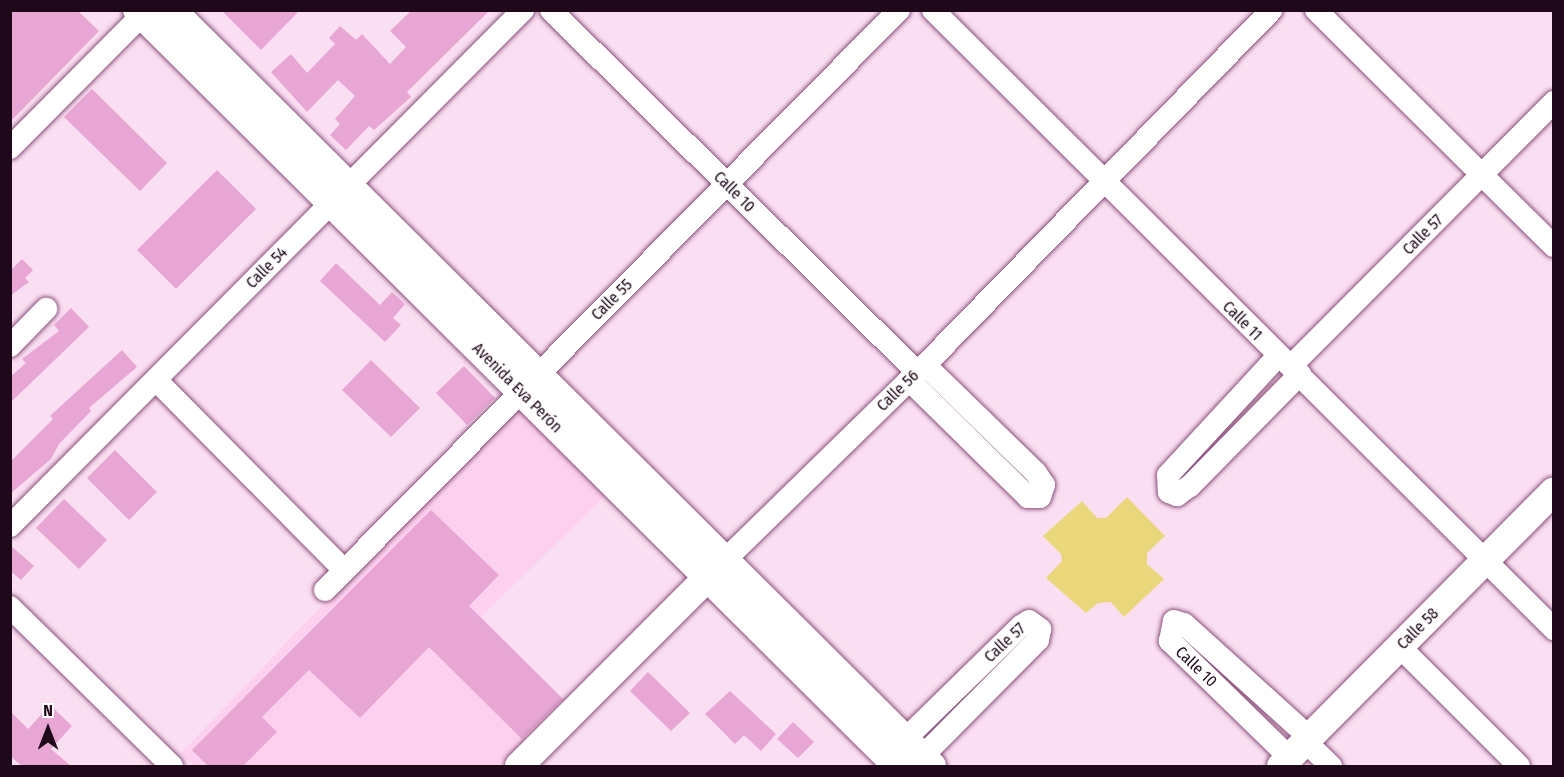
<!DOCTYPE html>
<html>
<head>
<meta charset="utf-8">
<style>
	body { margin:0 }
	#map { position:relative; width:1564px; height:777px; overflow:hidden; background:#fadef1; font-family:"Fira Sans Condensed",sans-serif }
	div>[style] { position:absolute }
	.built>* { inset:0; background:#fdd0ef }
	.green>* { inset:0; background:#ebd77b }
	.building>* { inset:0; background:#e8a6d5 }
	.roads { filter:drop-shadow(0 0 2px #8a4f7b) drop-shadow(0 0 2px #8a4f7b) }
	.minor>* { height:22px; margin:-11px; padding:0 11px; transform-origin:11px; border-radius:11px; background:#fff }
	.major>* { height:28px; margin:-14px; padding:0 14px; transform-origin:14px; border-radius:14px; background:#fff }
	span { translate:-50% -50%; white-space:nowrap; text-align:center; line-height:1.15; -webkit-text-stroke:4.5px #fff; paint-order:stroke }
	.street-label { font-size:16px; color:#1f081a }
	.frame { position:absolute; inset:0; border:12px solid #1f081a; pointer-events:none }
	.north { position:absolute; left:18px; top:699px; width:60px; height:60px; -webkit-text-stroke:4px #fff; paint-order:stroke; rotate:0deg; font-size:16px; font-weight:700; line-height:24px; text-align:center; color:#1f081a }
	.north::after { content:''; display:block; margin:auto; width:21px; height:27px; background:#1f081a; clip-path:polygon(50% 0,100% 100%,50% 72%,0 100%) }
</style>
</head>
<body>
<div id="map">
	<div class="built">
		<i style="clip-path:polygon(515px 403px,606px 495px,481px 617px,563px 699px,497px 766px,194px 766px,181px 753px)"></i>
	</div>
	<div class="green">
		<i style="clip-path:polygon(1127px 497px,1165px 536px,1147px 553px,1147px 564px,1164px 579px,1124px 617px,1111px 602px,1098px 603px,1086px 613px,1046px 578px,1062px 561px,1061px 554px,1043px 536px,1082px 501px,1097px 518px,1106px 518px)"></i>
	</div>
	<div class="building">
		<i style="clip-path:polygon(10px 10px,77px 10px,99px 31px,10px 122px)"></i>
		<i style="clip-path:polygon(221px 10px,300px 10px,261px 50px)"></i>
		<i style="clip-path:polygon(412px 10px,490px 10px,407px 92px,411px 97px,374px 130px,369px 126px,346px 150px,330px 135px,340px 124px,335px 119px,355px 96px,338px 80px,307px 112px,271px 72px,291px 54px,307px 73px,335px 44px,329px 38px,340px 26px,356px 40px,362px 34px,390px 64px,406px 47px,390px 31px)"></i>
		<i style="clip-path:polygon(92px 89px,167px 163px,140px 191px,64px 117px)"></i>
		<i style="clip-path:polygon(217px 170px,256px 209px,176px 289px,137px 250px)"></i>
		<i style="clip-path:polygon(22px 259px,33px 270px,25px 278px,29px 282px,10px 296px,10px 271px)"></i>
		<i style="clip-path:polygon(336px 263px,380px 305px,392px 292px,405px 304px,393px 318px,401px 325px,385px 342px,320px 281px)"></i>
		<i style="clip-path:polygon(71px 308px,89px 327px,10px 403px,10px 377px,26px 363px,22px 359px,59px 331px,54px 325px)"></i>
		<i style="clip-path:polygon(122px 350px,137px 367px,89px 408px,91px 411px,59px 444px,51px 459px,10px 494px,10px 462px,53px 419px,50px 416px)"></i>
		<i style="clip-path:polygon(371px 360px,420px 408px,391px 437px,342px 390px)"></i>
		<i style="clip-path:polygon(464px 366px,495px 398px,467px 425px,436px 393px)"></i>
		<i style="clip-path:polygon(115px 450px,157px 492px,129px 520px,87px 478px)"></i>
		<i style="clip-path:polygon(64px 499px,107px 540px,79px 569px,36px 528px)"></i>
		<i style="clip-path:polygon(431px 510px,499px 575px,469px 606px,563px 699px,522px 739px,429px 647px,360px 718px,309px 670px,262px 717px,277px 732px,243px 766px,208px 766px,192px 750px)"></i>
		<i style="clip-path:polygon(10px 545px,34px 566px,21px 580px,10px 571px)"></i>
		<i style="clip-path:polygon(648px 672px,690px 713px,671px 731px,630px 691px)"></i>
		<i style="clip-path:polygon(730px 691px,776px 734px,761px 751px,744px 735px,735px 744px,705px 714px)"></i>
		<i style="clip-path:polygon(50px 705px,72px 726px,51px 749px,71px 766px,22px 766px,10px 756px,10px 711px,28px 729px)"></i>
		<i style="clip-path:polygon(793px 722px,814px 742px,798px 758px,777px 739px)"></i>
	</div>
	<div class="roads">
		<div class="minor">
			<i style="left:551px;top:10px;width:515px;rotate:44.69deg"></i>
			<i style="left:933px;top:10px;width:877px;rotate:44.91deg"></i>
			<i style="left:1316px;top:10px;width:335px;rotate:44.8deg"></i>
			<i style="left:10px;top:148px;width:194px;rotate:-45.2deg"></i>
			<i style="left:10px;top:346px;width:52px;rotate:-45.8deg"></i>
			<i style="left:1278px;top:356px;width:162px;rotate:132.7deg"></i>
			<i style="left:1168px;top:475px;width:17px;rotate:87deg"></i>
			<i style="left:1169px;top:492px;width:9px;rotate:21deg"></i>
			<i style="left:1177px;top:495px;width:16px;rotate:-35deg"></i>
			<i style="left:1190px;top:486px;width:157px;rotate:-45.5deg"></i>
			<i style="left:1291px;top:366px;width:373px;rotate:-45.1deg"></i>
			<i style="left:156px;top:380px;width:267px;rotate:45.3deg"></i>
			<i style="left:909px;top:380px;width:167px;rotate:44.5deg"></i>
			<i style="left:1028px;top:497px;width:12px"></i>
			<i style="left:1040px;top:497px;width:13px;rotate:-72deg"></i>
			<i style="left:1044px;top:485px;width:14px;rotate:-124deg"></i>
			<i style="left:1036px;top:473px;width:155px;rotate:-135.8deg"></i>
			<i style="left:10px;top:526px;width:728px;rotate:-45.17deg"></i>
			<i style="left:725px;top:560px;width:279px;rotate:-44.3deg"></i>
			<i style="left:925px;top:365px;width:496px;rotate:-45.7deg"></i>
			<i style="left:325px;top:590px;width:816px;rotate:-45.3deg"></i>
			<i style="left:10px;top:607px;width:227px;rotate:44.5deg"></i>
			<i style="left:1400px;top:647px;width:168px;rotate:45deg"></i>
			<i style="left:1306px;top:742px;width:35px;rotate:44deg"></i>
			<i style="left:893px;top:751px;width:179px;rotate:-44.3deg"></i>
			<i style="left:1021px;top:626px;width:9px;rotate:-32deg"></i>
			<i style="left:1029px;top:621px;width:14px;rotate:36deg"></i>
			<i style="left:1040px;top:629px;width:11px;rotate:100deg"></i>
			<i style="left:1038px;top:640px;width:177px;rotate:134.8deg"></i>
			<i style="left:1290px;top:758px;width:168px;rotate:-135.7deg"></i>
			<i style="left:1170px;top:641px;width:20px;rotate:-79deg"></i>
			<i style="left:1174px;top:621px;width:10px;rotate:17deg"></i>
			<i style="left:1184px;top:624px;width:170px;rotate:42.1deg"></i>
		</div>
		<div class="major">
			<i style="left:137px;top:10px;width:1072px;rotate:44.85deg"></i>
			<i style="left:172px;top:10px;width:1072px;rotate:44.85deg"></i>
			<i style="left:519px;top:766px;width:286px;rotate:-45deg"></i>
			<i style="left:1281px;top:766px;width:387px;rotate:-45.2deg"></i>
		</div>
	</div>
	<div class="street-label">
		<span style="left:734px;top:192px;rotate:45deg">Calle 10</span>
		<span style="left:1423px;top:235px;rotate:-45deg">Calle 57</span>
		<span style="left:267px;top:268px;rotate:-45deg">Calle 54</span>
		<span style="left:612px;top:300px;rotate:-45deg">Calle 55</span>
		<span style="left:1242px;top:321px;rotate:45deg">Calle 11</span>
		<span style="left:517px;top:388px;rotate:45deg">Avenida Eva Perón</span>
		<span style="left:898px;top:391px;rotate:-44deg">Calle 56</span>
		<span style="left:1418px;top:629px;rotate:-45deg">Calle 58</span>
		<span style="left:1005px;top:643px;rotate:-43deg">Calle 57</span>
		<span style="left:1196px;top:667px;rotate:44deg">Calle 10</span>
	</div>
	<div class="frame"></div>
	<div class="north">N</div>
</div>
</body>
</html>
